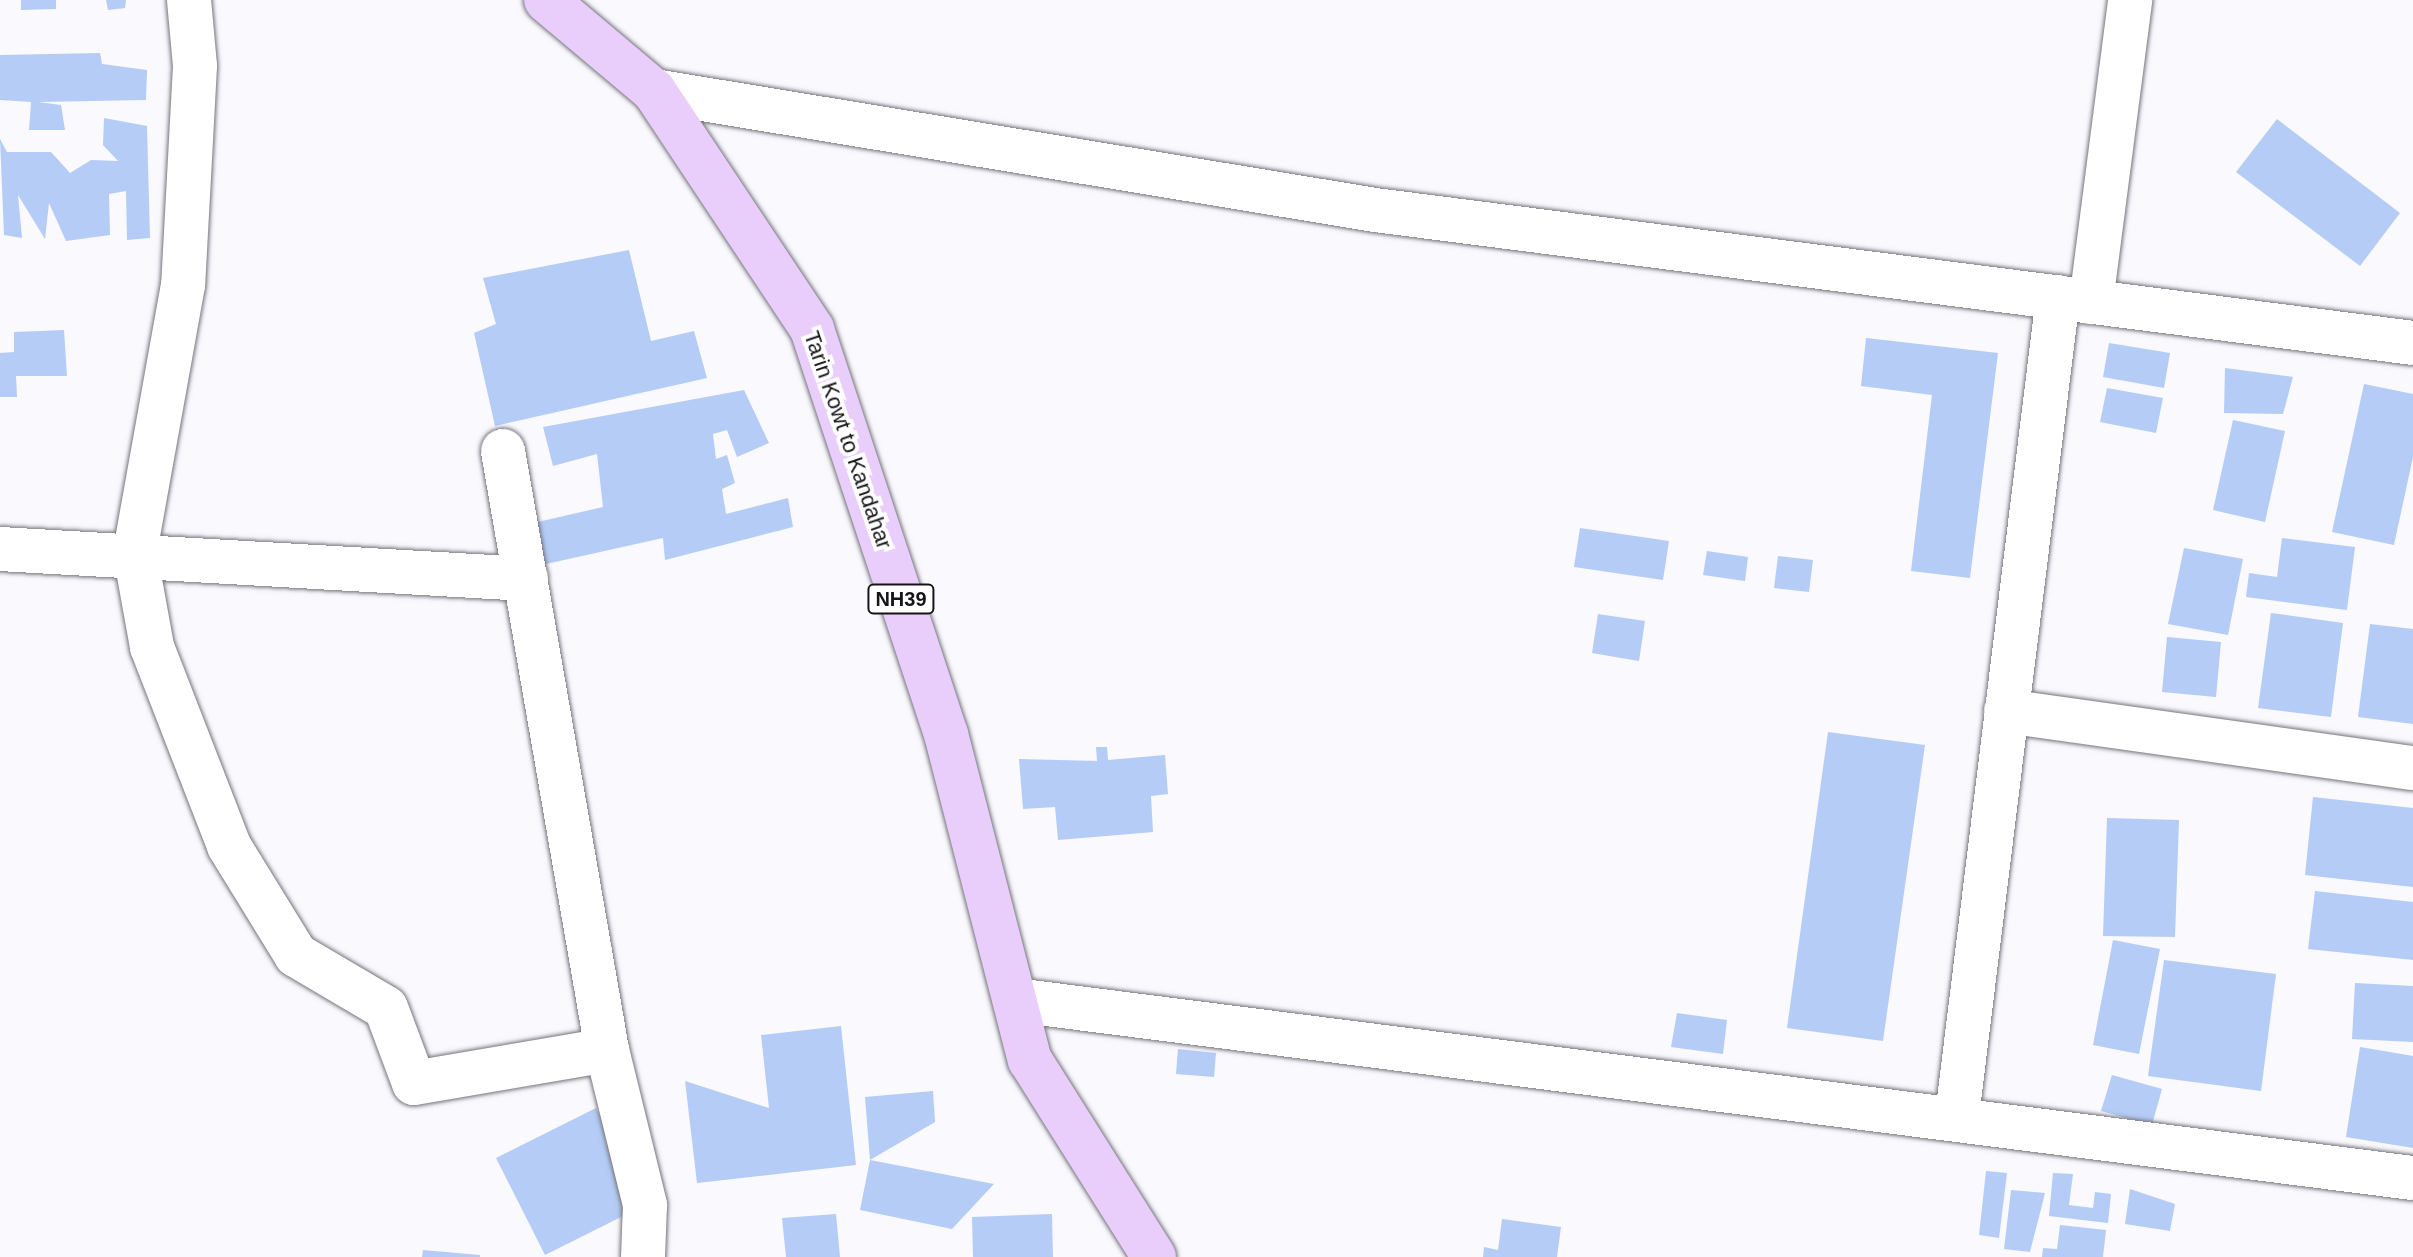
<!DOCTYPE html>
<html>
<head>
<meta charset="utf-8">
<style>
	body { margin:0 }
	#map { position:relative; width:2413px; height:1257px; overflow:hidden; background:#f9f9fe; font-family:Helvetica,sans-serif }
	div>[style] { position:absolute }
	.building>* { inset:0; background:#b4ccf6 }
	.roads { filter:drop-shadow(0 0 2px #75757d) drop-shadow(0 0 2px #75757d) }
	.street>* { height:44px; margin:-22px; padding:0 22px; transform-origin:22px; border-radius:22px; background:#fff }
	.primary>* { height:44px; margin:-22px; padding:0 22px; transform-origin:22px; border-radius:22px; background:#e9cdfa }
	span { translate:-50% -50%; white-space:nowrap; text-align:center; line-height:1.15; -webkit-text-stroke:8px #fff; paint-order:stroke }
	.shield-label span { padding:2px 6px; background:#fff; border:2px solid; border-radius:6px; -webkit-text-stroke-width:0 }
	.shield-label { font-size:20px; color:#151518; font-weight:700 }
	.street-label { font-size:22px; color:#151518 }
</style>
</head>
<body>
<div id="map">
	<div class="building">
		<i style="clip-path:polygon(21px 0,56px 0,56px 9px,21px 10px)"></i>
		<i style="clip-path:polygon(106px 0,126px 0,125px 8px,108px 10px)"></i>
		<i style="clip-path:polygon(100px 53px,102px 64px,147px 70px,146px 100px,38px 102px,61px 105px,65px 130px,29px 130px,31px 102px,0 100px,0 55px)"></i>
		<i style="clip-path:polygon(104px 118px,147px 126px,150px 238px,127px 240px,126px 191px,109px 194px,110px 235px,66px 241px,49px 203px,45px 239px,18px 195px,22px 238px,4px 235px,0 139px,7px 152px,51px 152px,70px 173px,91px 160px,118px 161px,103px 145px)"></i>
		<i style="clip-path:polygon(2277px 119px,2400px 213px,2360px 266px,2236px 172px)"></i>
		<i style="clip-path:polygon(629px 250px,651px 341px,694px 331px,707px 378px,495px 426px,474px 333px,496px 324px,483px 278px)"></i>
		<i style="clip-path:polygon(64px 330px,67px 376px,16px 376px,17px 397px,0 397px,0 353px,14px 352px,14px 332px)"></i>
		<i style="clip-path:polygon(1866px 338px,1998px 353px,1970px 578px,1911px 571px,1932px 395px,1861px 386px)"></i>
		<i style="clip-path:polygon(2109px 343px,2170px 353px,2164px 388px,2103px 377px)"></i>
		<i style="clip-path:polygon(2225px 368px,2293px 377px,2283px 414px,2224px 413px)"></i>
		<i style="clip-path:polygon(2364px 384px,2413px 394px,2413px 457px,2394px 545px,2332px 532px)"></i>
		<i style="clip-path:polygon(2107px 388px,2163px 398px,2156px 433px,2100px 422px)"></i>
		<i style="clip-path:polygon(744px 390px,769px 443px,737px 457px,727px 430px,713px 434px,716px 459px,727px 455px,735px 483px,722px 489px,726px 514px,788px 498px,793px 527px,665px 560px,663px 538px,537px 566px,529px 524px,603px 507px,597px 454px,553px 466px,543px 427px)"></i>
		<i style="clip-path:polygon(2233px 420px,2285px 431px,2265px 522px,2213px 510px)"></i>
		<i style="clip-path:polygon(1580px 528px,1669px 541px,1663px 580px,1574px 567px)"></i>
		<i style="clip-path:polygon(2282px 538px,2355px 547px,2347px 610px,2246px 597px,2249px 573px,2277px 577px)"></i>
		<i style="clip-path:polygon(2184px 548px,2243px 559px,2228px 635px,2168px 624px)"></i>
		<i style="clip-path:polygon(1707px 551px,1748px 557px,1745px 581px,1703px 575px)"></i>
		<i style="clip-path:polygon(1778px 556px,1813px 560px,1809px 592px,1774px 588px)"></i>
		<i style="clip-path:polygon(2271px 613px,2343px 623px,2331px 717px,2258px 708px)"></i>
		<i style="clip-path:polygon(1598px 614px,1645px 621px,1639px 661px,1592px 653px)"></i>
		<i style="clip-path:polygon(2370px 624px,2413px 629px,2413px 724px,2358px 717px)"></i>
		<i style="clip-path:polygon(2167px 637px,2221px 642px,2216px 697px,2162px 692px)"></i>
		<i style="clip-path:polygon(1828px 732px,1925px 745px,1883px 1041px,1787px 1028px)"></i>
		<i style="clip-path:polygon(1096px 747px,1107px 747px,1108px 760px,1165px 755px,1168px 794px,1151px 796px,1153px 832px,1058px 840px,1055px 807px,1023px 809px,1019px 759px,1097px 761px)"></i>
		<i style="clip-path:polygon(2313px 797px,2413px 808px,2413px 887px,2305px 875px)"></i>
		<i style="clip-path:polygon(2107px 818px,2179px 820px,2175px 937px,2103px 936px)"></i>
		<i style="clip-path:polygon(2315px 891px,2413px 902px,2413px 960px,2308px 949px)"></i>
		<i style="clip-path:polygon(2113px 940px,2160px 949px,2139px 1054px,2093px 1045px)"></i>
		<i style="clip-path:polygon(2164px 960px,2276px 974px,2261px 1091px,2148px 1076px)"></i>
		<i style="clip-path:polygon(2355px 983px,2413px 986px,2413px 1042px,2352px 1039px)"></i>
		<i style="clip-path:polygon(1677px 1013px,1727px 1020px,1723px 1054px,1671px 1047px)"></i>
		<i style="clip-path:polygon(841px 1026px,856px 1165px,697px 1183px,685px 1081px,769px 1108px,761px 1035px)"></i>
		<i style="clip-path:polygon(2360px 1047px,2413px 1056px,2413px 1148px,2346px 1137px)"></i>
		<i style="clip-path:polygon(1178px 1049px,1216px 1053px,1214px 1077px,1176px 1074px)"></i>
		<i style="clip-path:polygon(2112px 1075px,2162px 1089px,2152px 1125px,2101px 1111px)"></i>
		<i style="clip-path:polygon(933px 1091px,935px 1122px,870px 1160px,865px 1097px)"></i>
		<i style="clip-path:polygon(596px 1108px,645px 1205px,545px 1255px,496px 1158px)"></i>
		<i style="clip-path:polygon(870px 1160px,994px 1184px,952px 1229px,860px 1210px)"></i>
		<i style="clip-path:polygon(1986px 1171px,2007px 1173px,1999px 1238px,1979px 1235px)"></i>
		<i style="clip-path:polygon(2053px 1173px,2073px 1174px,2069px 1205px,2093px 1208px,2095px 1192px,2111px 1194px,2108px 1223px,2049px 1216px)"></i>
		<i style="clip-path:polygon(2130px 1189px,2175px 1204px,2170px 1231px,2125px 1224px)"></i>
		<i style="clip-path:polygon(2011px 1190px,2045px 1193px,2030px 1252px,2004px 1249px)"></i>
		<i style="clip-path:polygon(836px 1214px,840px 1257px,786px 1257px,782px 1218px)"></i>
		<i style="clip-path:polygon(1052px 1214px,1053px 1257px,973px 1257px,972px 1217px)"></i>
		<i style="clip-path:polygon(1502px 1219px,1561px 1227px,1557px 1257px,1483px 1257px,1484px 1247px,1498px 1250px)"></i>
		<i style="clip-path:polygon(2060px 1225px,2106px 1230px,2103px 1257px,2042px 1257px,2043px 1248px,2057px 1249px)"></i>
		<i style="clip-path:polygon(423px 1250px,480px 1255px,480px 1257px,422px 1257px)"></i>
	</div>
	<div class="roads">
		<div class="street">
			<i style="left:189px;top:0;width:66px;rotate:84.8deg"></i>
			<i style="left:195px;top:66px;width:219px;rotate:93.1deg"></i>
			<i style="left:183px;top:285px;width:272px;rotate:100.2deg"></i>
			<i style="left:135px;top:553px;width:96px;rotate:79.7deg"></i>
			<i style="left:152px;top:647px;width:213px;rotate:68.8deg"></i>
			<i style="left:229px;top:846px;width:128px;rotate:58.4deg"></i>
			<i style="left:296px;top:955px;width:104px;rotate:30.5deg"></i>
			<i style="left:386px;top:1008px;width:80px;rotate:69.5deg"></i>
			<i style="left:414px;top:1083px;width:196px;rotate:-9.7deg"></i>
			<i style="left:654px;top:91px;width:731px;rotate:9.37deg"></i>
			<i style="left:1375px;top:210px;width:1046px;rotate:7.3deg"></i>
			<i style="left:2091px;top:302px;width:305px;rotate:-82.6deg"></i>
			<i style="left:503px;top:451px;width:608px;rotate:80.15deg"></i>
			<i style="left:607px;top:1050px;width:160px;rotate:76.2deg"></i>
			<i style="left:645px;top:1205px;width:52px;rotate:92.2deg"></i>
			<i style="left:0;top:549px;width:527px;rotate:3.26deg"></i>
			<i style="left:2006px;top:711px;width:411px;rotate:8deg"></i>
			<i style="left:1015px;top:1000px;width:1409px;rotate:7.26deg"></i>
			<i style="left:1957px;top:1116px;width:825px;rotate:-82.97deg"></i>
		</div>
		<div class="primary">
			<i style="left:546px;top:0;width:141px;rotate:40.1deg"></i>
			<i style="left:654px;top:91px;width:286px;rotate:56.4deg"></i>
			<i style="left:812px;top:329px;width:427px;rotate:71.7deg"></i>
			<i style="left:946px;top:734px;width:337px;rotate:75.6deg"></i>
			<i style="left:1030px;top:1060px;width:233px;rotate:57.8deg"></i>
		</div>
	</div>
	<div class="shield-label">
		<span style="left:901px;top:599px">NH39</span>
	</div>
	<div class="street-label">
		<span style="left:848px;top:440px;rotate:71deg">Tarin Kowt to Kandahar</span>
	</div>
</div>
</body>
</html>
